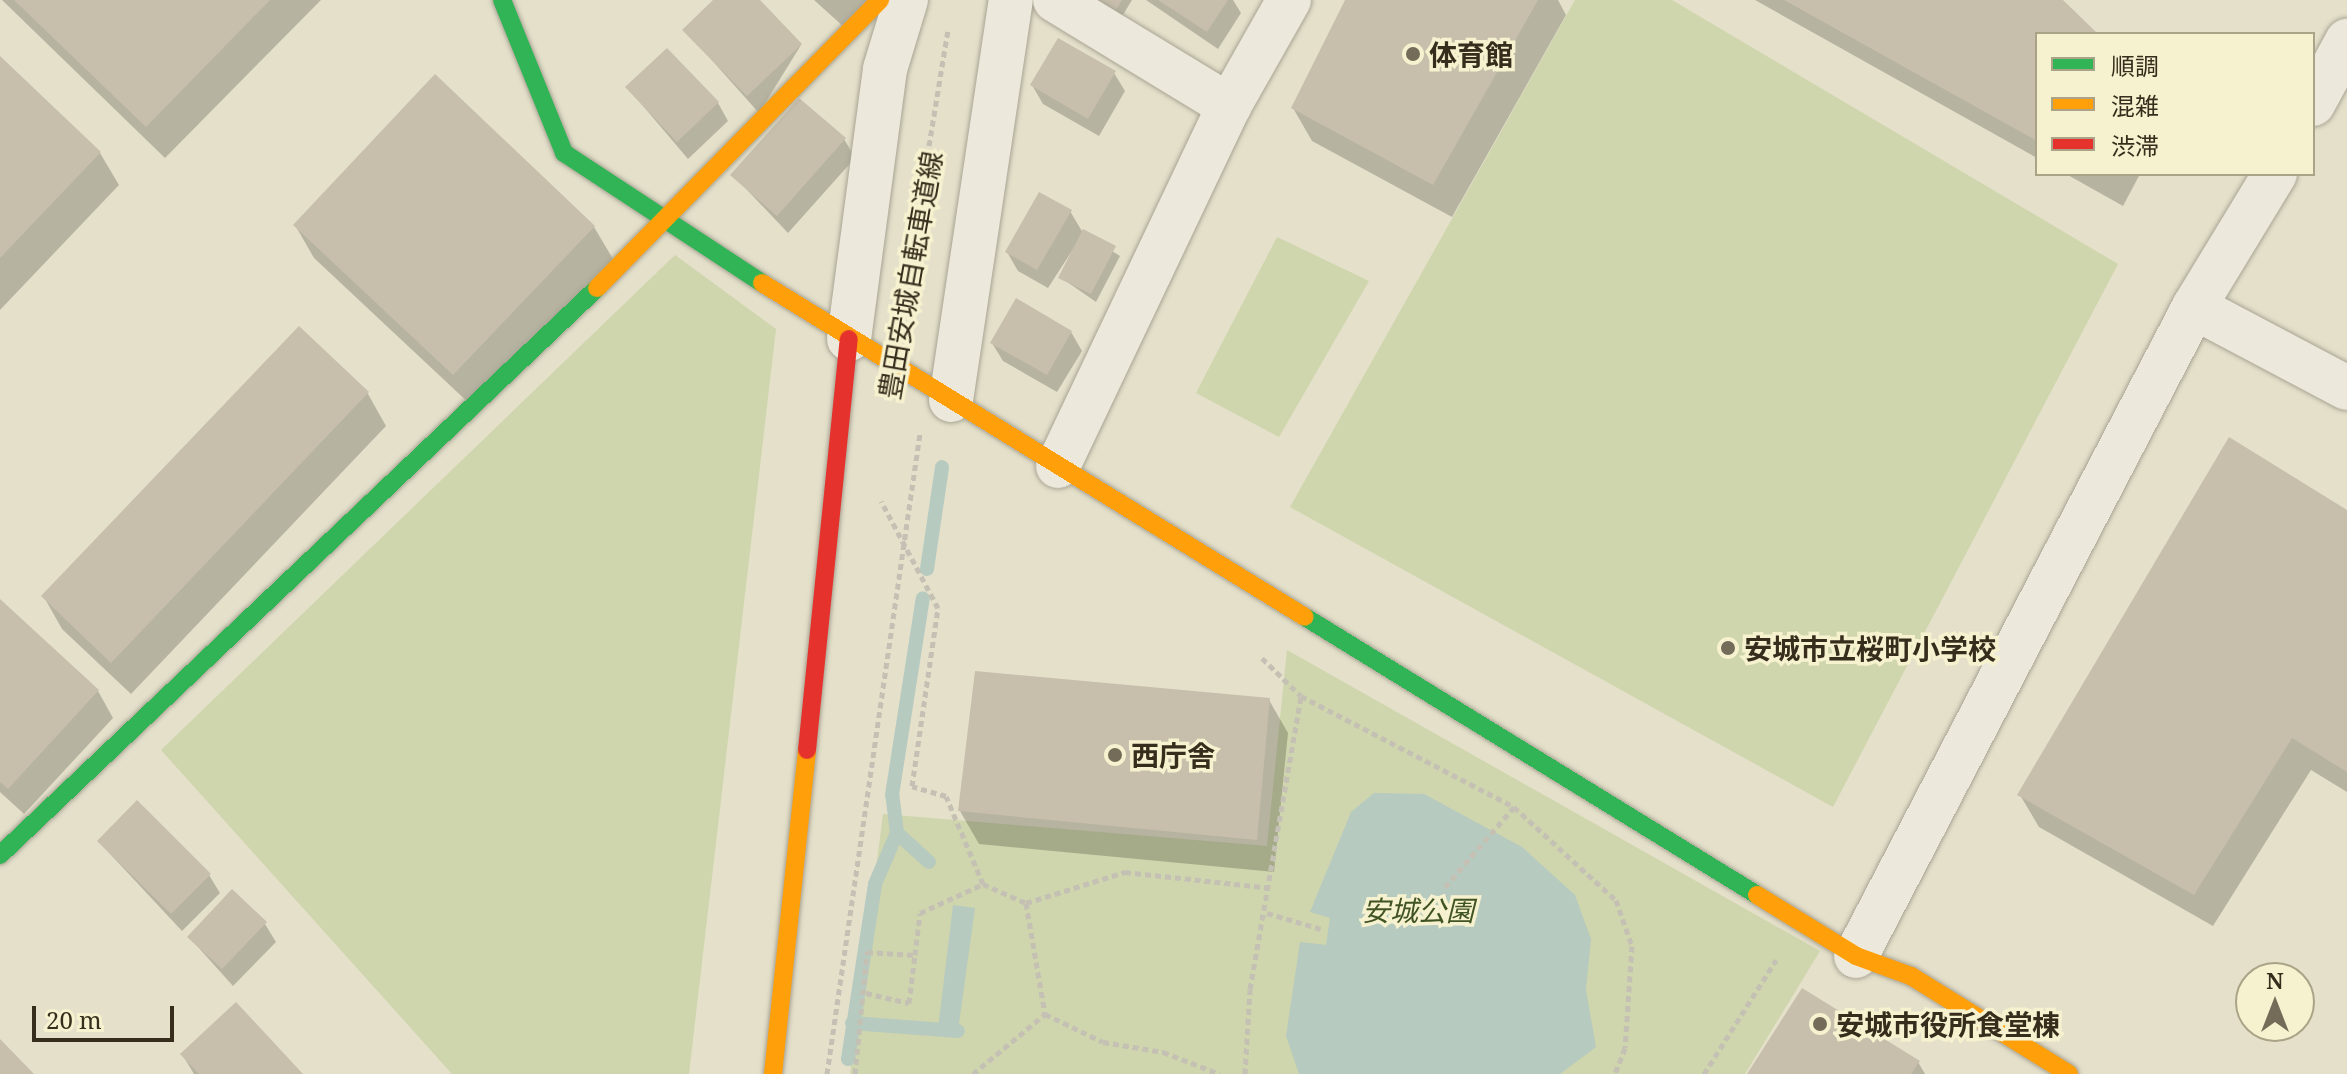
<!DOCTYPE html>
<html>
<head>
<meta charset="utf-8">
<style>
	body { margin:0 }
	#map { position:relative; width:2347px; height:1074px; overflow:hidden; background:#e4e0ca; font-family:"Noto Serif","Noto Sans JP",serif }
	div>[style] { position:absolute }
	.green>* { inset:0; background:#cfd5ac }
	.water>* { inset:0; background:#b6cac0 }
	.shadow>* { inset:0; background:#0003 }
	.stream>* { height:14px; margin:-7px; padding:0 7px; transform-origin:7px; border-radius:7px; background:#b6cac0 }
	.building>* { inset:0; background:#c7beab }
	.path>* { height:5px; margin-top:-2.5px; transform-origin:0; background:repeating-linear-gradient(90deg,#c4c1b4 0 6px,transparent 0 10px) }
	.roads { filter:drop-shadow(0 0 2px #a9a494) drop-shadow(0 0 2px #a9a494) }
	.street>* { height:44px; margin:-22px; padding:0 22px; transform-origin:22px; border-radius:22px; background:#ece9dc }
	.fast>* { height:18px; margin:-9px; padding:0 9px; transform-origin:9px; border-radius:9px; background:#30b455 }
	.slow>* { height:18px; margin:-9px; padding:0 9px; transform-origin:9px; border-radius:9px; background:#ff9f0a }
	.jam>* { height:18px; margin:-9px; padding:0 9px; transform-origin:9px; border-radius:9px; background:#e5322d }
	.dots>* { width:22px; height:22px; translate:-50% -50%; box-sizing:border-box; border:4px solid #f6f1cf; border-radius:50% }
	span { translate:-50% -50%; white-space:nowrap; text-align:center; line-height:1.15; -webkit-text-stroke:7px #f6f1cf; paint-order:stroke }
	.poi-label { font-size:28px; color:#372d1c; font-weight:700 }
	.left { translate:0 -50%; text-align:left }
	.street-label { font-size:28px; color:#372d1c }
	.park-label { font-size:28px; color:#405423; font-style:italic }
	.legend { position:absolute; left:2035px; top:32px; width:280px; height:144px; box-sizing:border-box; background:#f6f1cf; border:2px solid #aaa387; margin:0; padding:10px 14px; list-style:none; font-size:24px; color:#372d1c }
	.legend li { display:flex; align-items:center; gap:16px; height:40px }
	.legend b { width:40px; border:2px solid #aaa387 }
	.north { position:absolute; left:2235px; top:962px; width:80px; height:80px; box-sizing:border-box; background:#f6f1cf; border:2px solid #aaa387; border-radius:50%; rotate:0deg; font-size:22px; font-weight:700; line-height:32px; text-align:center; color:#372d1c }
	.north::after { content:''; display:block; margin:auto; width:28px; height:36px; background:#746c59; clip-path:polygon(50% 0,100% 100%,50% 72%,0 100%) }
	.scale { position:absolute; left:32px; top:1006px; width:142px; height:36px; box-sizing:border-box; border:4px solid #372d1c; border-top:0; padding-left:10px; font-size:24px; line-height:28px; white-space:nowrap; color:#372d1c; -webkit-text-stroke:6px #f6f1cf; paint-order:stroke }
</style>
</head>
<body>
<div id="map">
	<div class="green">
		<i style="clip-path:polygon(1575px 0,1672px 0,2118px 264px,1833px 807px,1290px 507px)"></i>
		<i style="clip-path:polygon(1277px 237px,1369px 281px,1279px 437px,1196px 393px)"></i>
		<i style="clip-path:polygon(675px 255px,776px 329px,689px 1074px,452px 1074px,161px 750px)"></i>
		<i style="clip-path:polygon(1287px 650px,1820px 951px,1745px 1074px,850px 1074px,883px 814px,1267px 846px)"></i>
	</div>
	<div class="water">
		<i style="clip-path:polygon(1374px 793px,1424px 794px,1522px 847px,1575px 895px,1591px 939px,1586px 990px,1596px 1047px,1560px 1074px,1299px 1074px,1286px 1036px,1300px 942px,1326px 945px,1330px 918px,1310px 912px,1351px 812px)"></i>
		<i style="clip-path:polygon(953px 905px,975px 908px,958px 1031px,938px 1029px)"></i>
	</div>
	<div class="shadow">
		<i style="clip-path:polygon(2px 0,321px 0,165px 158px)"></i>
		<i style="clip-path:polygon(716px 0,757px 0,801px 45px,759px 113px,685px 30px)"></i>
		<i style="clip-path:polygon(814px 0,871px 0,845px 28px)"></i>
		<i style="clip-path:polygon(1080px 0,1132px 0,1118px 23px)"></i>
		<i style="clip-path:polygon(1146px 0,1233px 0,1241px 13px,1218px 49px)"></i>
		<i style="clip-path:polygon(1348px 0,1558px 0,1566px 15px,1452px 217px,1312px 141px,1293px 108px)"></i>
		<i style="clip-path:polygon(1755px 0,2060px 0,2095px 34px,2037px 34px,2037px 158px)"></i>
		<i style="clip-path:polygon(0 59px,100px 153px,119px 185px,0 310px)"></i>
		<i style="clip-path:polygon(1114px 73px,1125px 91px,1099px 136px,1043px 104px,1032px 85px)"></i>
		<i style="clip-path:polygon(627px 87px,718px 103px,728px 121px,688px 159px)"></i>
		<i style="clip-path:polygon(844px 139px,855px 158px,788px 233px,733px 175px)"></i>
		<i style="clip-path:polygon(2066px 174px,2140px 174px,2123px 206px)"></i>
		<i style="clip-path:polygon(1070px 211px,1083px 233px,1120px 256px,1096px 302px,1060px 277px,1079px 240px,1048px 288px,1018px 271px,1007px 252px)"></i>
		<i style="clip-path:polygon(295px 225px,594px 227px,613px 259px,472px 406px,314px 258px)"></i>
		<i style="clip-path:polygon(299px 329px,368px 394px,386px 426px,131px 694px,62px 629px,44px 597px)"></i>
		<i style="clip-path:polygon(1071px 332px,1082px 351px,1057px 392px,1003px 361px,992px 343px)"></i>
		<i style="clip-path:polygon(2347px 512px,2347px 792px,2311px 770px,2213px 926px,2039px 827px,2020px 795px)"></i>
		<i style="clip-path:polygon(0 602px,98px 691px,113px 718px,24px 814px,0 792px)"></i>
		<i style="clip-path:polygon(1269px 700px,1288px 733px,1274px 872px,979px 844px,960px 811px)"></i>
		<i style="clip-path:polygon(99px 842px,209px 875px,220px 893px,182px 931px)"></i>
		<i style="clip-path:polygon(265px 924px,276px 942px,233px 986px,189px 937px)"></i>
		<i style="clip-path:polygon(182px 1054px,300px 1074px,194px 1074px)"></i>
		<i style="clip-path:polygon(1918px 1062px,1925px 1074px,1749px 1074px)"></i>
	</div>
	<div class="stream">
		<i style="left:927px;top:569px;width:103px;rotate:-81.6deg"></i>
		<i style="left:897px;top:833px;width:43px;rotate:42.2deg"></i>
		<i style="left:852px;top:1023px;width:106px;rotate:4.3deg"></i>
		<i style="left:848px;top:1059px;width:177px;rotate:-81.2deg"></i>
		<i style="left:875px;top:884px;width:56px;rotate:-66.7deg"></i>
		<i style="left:897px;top:833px;width:38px;rotate:-97deg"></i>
		<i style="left:892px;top:795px;width:199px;rotate:-81.1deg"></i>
	</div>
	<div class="building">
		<i style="clip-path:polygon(14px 0,270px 0,146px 127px)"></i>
		<i style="clip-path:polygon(713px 0,760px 0,802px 44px,747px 96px,682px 30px)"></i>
		<i style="clip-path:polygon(1087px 0,1122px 0,1113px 15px)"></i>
		<i style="clip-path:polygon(1158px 0,1228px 0,1207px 32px)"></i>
		<i style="clip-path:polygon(1345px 0,1538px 0,1433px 185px,1291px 108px)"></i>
		<i style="clip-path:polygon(1784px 0,2063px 0,2098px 34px,2037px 34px,2037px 141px)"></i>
		<i style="clip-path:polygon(1058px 38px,1116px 71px,1088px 119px,1030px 85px)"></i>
		<i style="clip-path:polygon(667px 48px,719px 102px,677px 142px,625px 87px)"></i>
		<i style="clip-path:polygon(0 56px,101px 152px,0 258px)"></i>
		<i style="clip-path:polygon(435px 74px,595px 226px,453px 375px,293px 225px)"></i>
		<i style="clip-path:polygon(799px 98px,846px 138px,777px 216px,730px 175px)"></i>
		<i style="clip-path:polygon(1039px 192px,1072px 210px,1037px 270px,1005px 252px)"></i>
		<i style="clip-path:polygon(1083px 229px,1116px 246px,1091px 294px,1058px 278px)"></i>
		<i style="clip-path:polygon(1016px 298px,1072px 331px,1047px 375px,990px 343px)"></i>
		<i style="clip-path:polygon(299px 326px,369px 392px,111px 663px,41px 596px)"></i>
		<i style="clip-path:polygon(2229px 437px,2347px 510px,2347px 772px,2292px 738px,2194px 895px,2017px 795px)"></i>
		<i style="clip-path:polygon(0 599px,99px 690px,8px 789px,0 782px)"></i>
		<i style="clip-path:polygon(975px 671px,1270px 698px,1257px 840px,958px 811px)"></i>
		<i style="clip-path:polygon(137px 800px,211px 874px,171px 914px,97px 841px)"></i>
		<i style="clip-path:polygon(232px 889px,267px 922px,222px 969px,187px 937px)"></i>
		<i style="clip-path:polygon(1802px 988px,1920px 1061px,1911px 1074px,1747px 1074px)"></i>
		<i style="clip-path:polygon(236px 1002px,303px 1074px,199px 1074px,180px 1054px)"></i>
		<i style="clip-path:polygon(0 1039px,34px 1074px,0 1074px)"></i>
	</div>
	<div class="path">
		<i style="left:908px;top:274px;width:246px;rotate:-80.7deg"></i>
		<i style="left:1262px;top:658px;width:54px;rotate:44.3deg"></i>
		<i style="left:1301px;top:696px;width:240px;rotate:27.5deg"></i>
		<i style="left:1514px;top:807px;width:138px;rotate:42.4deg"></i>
		<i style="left:1616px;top:900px;width:49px;rotate:70.8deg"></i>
		<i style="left:1632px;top:946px;width:102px;rotate:93.9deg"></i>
		<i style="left:1625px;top:1048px;width:28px;rotate:111deg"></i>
		<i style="left:983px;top:884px;width:47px;rotate:23.8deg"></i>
		<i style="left:1026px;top:903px;width:113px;rotate:80.3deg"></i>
		<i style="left:1445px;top:887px;width:106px;rotate:-49.2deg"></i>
		<i style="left:1026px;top:903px;width:104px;rotate:-17.4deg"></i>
		<i style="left:1125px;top:872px;width:148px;rotate:6.2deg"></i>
		<i style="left:1267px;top:913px;width:56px;rotate:16.5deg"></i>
		<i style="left:866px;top:993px;width:44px;rotate:13.1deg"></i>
		<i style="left:909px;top:1003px;width:48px;rotate:-82.9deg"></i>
		<i style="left:827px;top:1074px;width:648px;rotate:-81.74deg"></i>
		<i style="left:855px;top:1074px;width:123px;rotate:-84.4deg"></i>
		<i style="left:867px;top:952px;width:48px;rotate:3.6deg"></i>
		<i style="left:915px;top:955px;width:42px;rotate:-83.2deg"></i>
		<i style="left:920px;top:913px;width:69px;rotate:-24.7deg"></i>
		<i style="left:983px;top:884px;width:95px;rotate:-112.8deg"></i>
		<i style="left:946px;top:796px;width:35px;rotate:-164deg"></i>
		<i style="left:912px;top:786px;width:180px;rotate:-81.7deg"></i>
		<i style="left:938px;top:608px;width:121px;rotate:-118deg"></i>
		<i style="left:973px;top:1074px;width:94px;rotate:-39.8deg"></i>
		<i style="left:1045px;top:1014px;width:64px;rotate:25.8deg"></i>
		<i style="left:1103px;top:1042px;width:61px;rotate:9.5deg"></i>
		<i style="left:1163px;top:1052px;width:61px;rotate:21.1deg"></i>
		<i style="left:1245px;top:1074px;width:85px;rotate:-86.6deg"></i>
		<i style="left:1250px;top:989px;width:297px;rotate:-80.1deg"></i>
		<i style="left:1704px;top:1074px;width:135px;rotate:-57.7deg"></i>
	</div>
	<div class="roads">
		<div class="street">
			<i style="left:1055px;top:0;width:204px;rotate:31.3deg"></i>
			<i style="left:2313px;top:104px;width:72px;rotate:-61.6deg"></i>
			<i style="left:2194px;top:307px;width:173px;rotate:27.9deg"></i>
			<i style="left:849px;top:339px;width:272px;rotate:-82.4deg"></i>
			<i style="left:885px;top:69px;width:72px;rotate:-73.1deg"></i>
			<i style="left:951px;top:400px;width:404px;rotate:-81.5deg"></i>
			<i style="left:1058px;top:466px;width:399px;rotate:-64.6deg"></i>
			<i style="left:1229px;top:106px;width:122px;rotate:-60.5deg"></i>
			<i style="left:1856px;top:956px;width:732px;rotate:-62.49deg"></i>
			<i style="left:2194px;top:307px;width:156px;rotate:-58.7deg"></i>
		</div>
		<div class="fast">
			<i style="left:502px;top:0;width:165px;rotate:67.9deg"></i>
			<i style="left:564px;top:153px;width:237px;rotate:33.3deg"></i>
			<i style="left:1305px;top:617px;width:531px;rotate:31.59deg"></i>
			<i style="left:0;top:855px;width:823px;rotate:-43.52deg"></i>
		</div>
		<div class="slow">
			<i style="left:762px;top:283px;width:637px;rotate:31.6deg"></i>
			<i style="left:597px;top:288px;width:404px;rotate:-45.5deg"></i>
			<i style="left:1757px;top:895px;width:116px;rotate:31.6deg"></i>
			<i style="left:1856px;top:956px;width:59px;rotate:20deg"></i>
			<i style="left:1911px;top:976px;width:186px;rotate:31.8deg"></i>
			<i style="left:773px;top:1074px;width:326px;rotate:-84deg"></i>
		</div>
		<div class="jam">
			<i style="left:807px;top:750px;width:413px;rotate:-84.2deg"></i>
		</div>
	</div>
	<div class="dots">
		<i style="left:1413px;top:54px;background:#746c59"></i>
		<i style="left:1728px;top:648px;background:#746c59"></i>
		<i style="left:1115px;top:755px;background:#746c59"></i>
		<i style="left:1820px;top:1024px;background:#746c59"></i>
	</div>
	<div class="poi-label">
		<span class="left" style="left:1429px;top:54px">体育館</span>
		<span class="left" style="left:1744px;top:648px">安城市立桜町小学校</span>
		<span class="left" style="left:1131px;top:755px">西庁舎</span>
		<span class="left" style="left:1836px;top:1024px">安城市役所食堂棟</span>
	</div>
	<div class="street-label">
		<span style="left:910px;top:275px;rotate:-80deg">豊田安城自転車道線</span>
	</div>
	<div class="park-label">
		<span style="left:1418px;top:910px">安城公園</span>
	</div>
	<ul class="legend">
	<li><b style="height:10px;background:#30b455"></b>順調</li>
	<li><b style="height:10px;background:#ff9f0a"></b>混雑</li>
	<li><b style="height:10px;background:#e5322d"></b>渋滞</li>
	</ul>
	<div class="north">N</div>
	<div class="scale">20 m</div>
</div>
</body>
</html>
